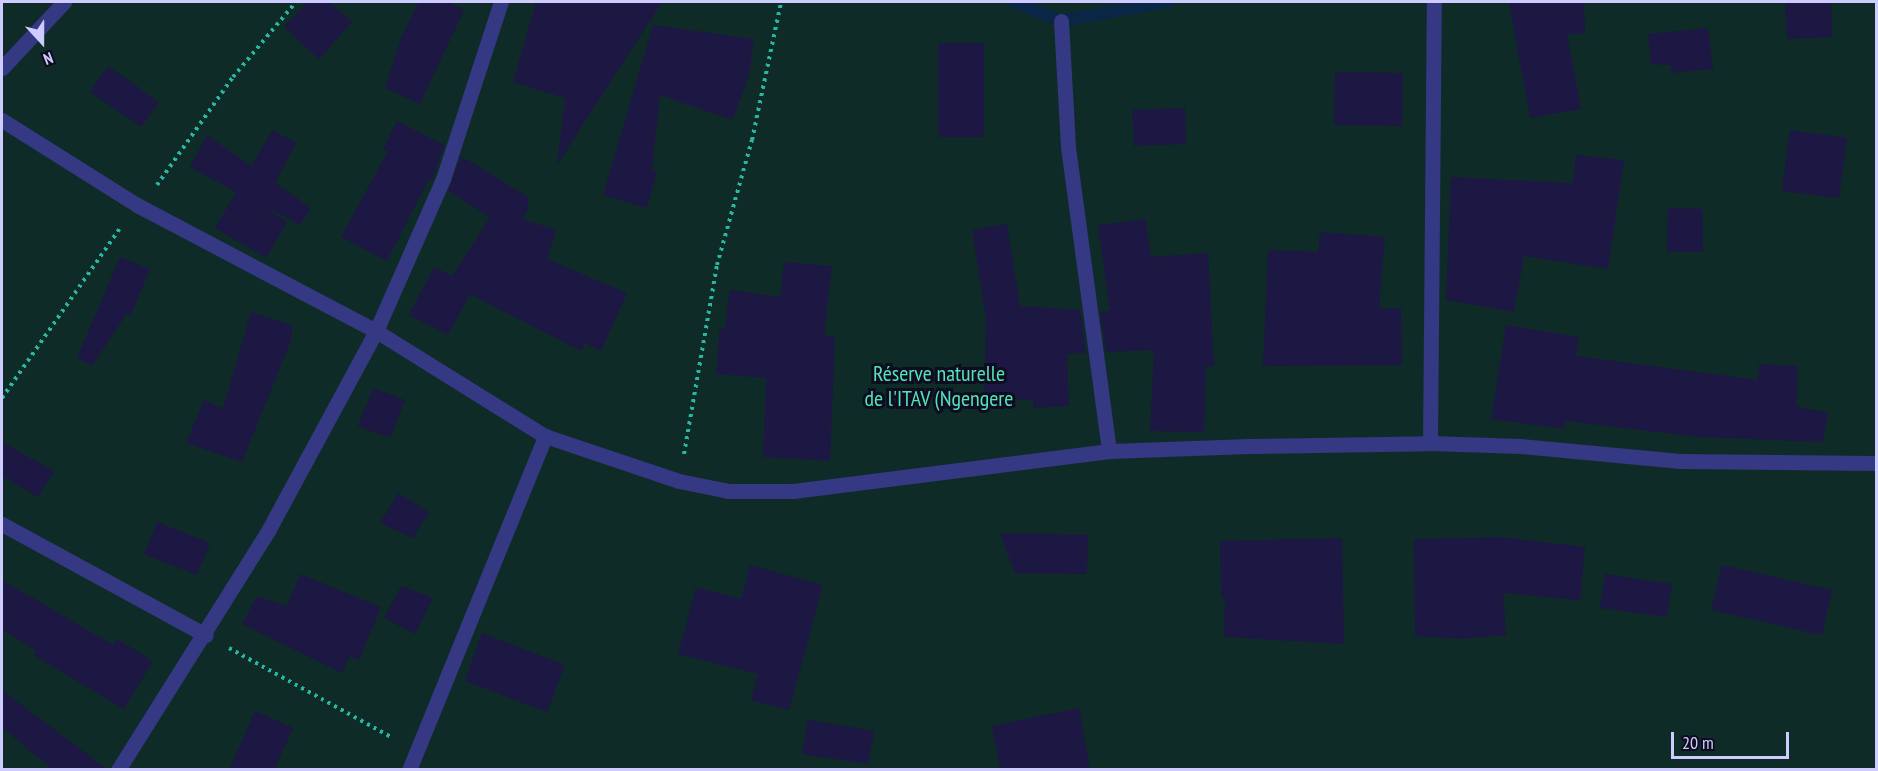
<!DOCTYPE html>
<html>
<head>
<meta charset="utf-8">
<style>
	body { margin:0 }
	#map { position:relative; width:1878px; height:771px; overflow:hidden; background:#0e0c21; font-family:"PT Sans Narrow",sans-serif }
	div>[style] { position:absolute }
	.green>* { inset:0; background:#0f2b28 }
	.stream>* { height:12px; margin:-6px; padding:0 6px; transform-origin:6px; border-radius:6px; background:#0a2647 }
	.building>* { inset:0; background:#1d1743 }
	.path>* { height:4px; margin-top:-2px; transform-origin:0; background:repeating-linear-gradient(90deg,#29b6a3 0 3px,transparent 0 7.5px) }
	.minor>* { height:15px; margin:-7.5px; padding:0 7.5px; transform-origin:7.5px; border-radius:7.5px; background:#353882 }
	span { translate:-50% -50%; white-space:nowrap; text-align:center; line-height:1.15; -webkit-text-stroke:6px #0e0c21; paint-order:stroke }
	.park-label { font-size:22px; color:#54e3b5 }
	.frame { position:absolute; inset:0; border:3px solid #ceccff; pointer-events:none }
	.north { position:absolute; left:12px; top:12px; width:60px; height:60px; -webkit-text-stroke:4px #0e0c21; paint-order:stroke; rotate:159deg; font-size:16px; font-weight:700; line-height:24px; text-align:center; color:#ceccff }
	.north::after { content:''; display:block; margin:auto; width:21px; height:27px; background:#ceccff; clip-path:polygon(50% 0,100% 100%,50% 72%,0 100%) }
	.scale { position:absolute; left:1671px; top:732px; width:118px; height:27px; box-sizing:border-box; border:3px solid #ceccff; border-top:0; padding-left:8px; font-size:18px; line-height:21px; white-space:nowrap; color:#ceccff; -webkit-text-stroke:4px #0e0c21; paint-order:stroke }
</style>
</head>
<body>
<div id="map">
	<div class="green">
		<i style="clip-path:polygon(2px 2px,1876px 2px,1876px 769px,2px 769px)"></i>
	</div>
	<div class="stream">
		<i style="left:1014px;top:2px;width:51px;rotate:22deg"></i>
		<i style="left:1061px;top:21px;width:109px;rotate:-10.1deg"></i>
	</div>
	<div class="building">
		<i style="clip-path:polygon(308px 2px,329px 2px,352px 22px,319px 59px,284px 27px)"></i>
		<i style="clip-path:polygon(419px 2px,448px 2px,464px 10px,420px 104px,385px 88px,401px 38px)"></i>
		<i style="clip-path:polygon(536px 2px,662px 2px,557px 165px,565px 98px,513px 82px)"></i>
		<i style="clip-path:polygon(1509px 2px,1584px 2px,1585px 34px,1567px 34px,1581px 109px,1530px 118px)"></i>
		<i style="clip-path:polygon(1785px 2px,1831px 2px,1832px 37px,1787px 39px)"></i>
		<i style="clip-path:polygon(653px 25px,754px 39px,749px 75px,733px 120px,660px 95px,652px 170px,657px 171px,647px 208px,603px 195px)"></i>
		<i style="clip-path:polygon(1708px 28px,1713px 69px,1671px 73px,1671px 65px,1651px 64px,1648px 34px)"></i>
		<i style="clip-path:polygon(938px 43px,984px 43px,984px 137px,938px 137px)"></i>
		<i style="clip-path:polygon(108px 66px,159px 102px,141px 127px,90px 92px)"></i>
		<i style="clip-path:polygon(1335px 72px,1403px 73px,1402px 126px,1334px 125px)"></i>
		<i style="clip-path:polygon(1185px 108px,1186px 144px,1134px 146px,1132px 110px)"></i>
		<i style="clip-path:polygon(397px 121px,444px 145px,432px 181px,429px 179px,387px 261px,341px 237px,388px 151px,383px 149px)"></i>
		<i style="clip-path:polygon(273px 130px,296px 143px,275px 183px,311px 208px,300px 225px,262px 205px,287px 222px,266px 258px,215px 228px,236px 192px,190px 167px,207px 135px,251px 166px)"></i>
		<i style="clip-path:polygon(1790px 130px,1847px 138px,1839px 198px,1782px 191px)"></i>
		<i style="clip-path:polygon(1576px 155px,1624px 160px,1608px 269px,1524px 256px,1514px 312px,1446px 300px,1451px 177px,1573px 183px)"></i>
		<i style="clip-path:polygon(461px 156px,528px 197px,528px 210px,522px 219px,556px 230px,547px 259px,627px 293px,601px 351px,585px 343px,581px 351px,470px 294px,448px 335px,409px 315px,434px 267px,452px 276px,490px 217px,448px 191px)"></i>
		<i style="clip-path:polygon(1668px 208px,1703px 209px,1703px 252px,1667px 252px)"></i>
		<i style="clip-path:polygon(1146px 219px,1151px 257px,1208px 253px,1214px 366px,1206px 366px,1204px 432px,1150px 431px,1154px 350px,1106px 352px,1100px 311px,1110px 311px,1098px 225px)"></i>
		<i style="clip-path:polygon(1007px 224px,1020px 306px,1080px 310px,1086px 353px,1067px 354px,1069px 406px,1033px 408px,1033px 400px,984px 397px,986px 318px,972px 230px)"></i>
		<i style="clip-path:polygon(1320px 232px,1385px 237px,1379px 308px,1401px 308px,1402px 365px,1263px 366px,1268px 250px,1318px 252px)"></i>
		<i style="clip-path:polygon(120px 257px,150px 269px,131px 315px,127px 313px,92px 366px,77px 358px)"></i>
		<i style="clip-path:polygon(784px 262px,832px 266px,824px 336px,835px 337px,830px 461px,763px 457px,766px 378px,716px 374px,720px 328px,725px 328px,730px 290px,780px 297px)"></i>
		<i style="clip-path:polygon(251px 312px,292px 325px,292px 338px,242px 462px,186px 443px,204px 400px,223px 409px)"></i>
		<i style="clip-path:polygon(1506px 325px,1579px 337px,1576px 356px,1758px 380px,1759px 364px,1798px 366px,1796px 406px,1828px 413px,1823px 442px,1698px 437px,1566px 421px,1564px 429px,1491px 419px)"></i>
		<i style="clip-path:polygon(373px 388px,405px 400px,390px 438px,358px 426px)"></i>
		<i style="clip-path:polygon(2px 442px,54px 471px,38px 497px,2px 476px)"></i>
		<i style="clip-path:polygon(398px 493px,429px 512px,413px 538px,380px 523px)"></i>
		<i style="clip-path:polygon(157px 522px,210px 543px,197px 575px,144px 554px)"></i>
		<i style="clip-path:polygon(1000px 533px,1088px 535px,1087px 574px,1015px 573px)"></i>
		<i style="clip-path:polygon(1501px 537px,1585px 547px,1580px 600px,1503px 593px,1506px 635px,1461px 639px,1415px 636px,1414px 539px)"></i>
		<i style="clip-path:polygon(1342px 538px,1344px 644px,1224px 637px,1225px 598px,1221px 598px,1220px 541px)"></i>
		<i style="clip-path:polygon(750px 565px,823px 585px,789px 710px,751px 700px,758px 674px,678px 654px,696px 587px,741px 599px)"></i>
		<i style="clip-path:polygon(1722px 565px,1832px 590px,1822px 635px,1711px 610px)"></i>
		<i style="clip-path:polygon(300px 574px,381px 607px,359px 660px,350px 656px,342px 673px,242px 624px,257px 596px,287px 606px)"></i>
		<i style="clip-path:polygon(1605px 574px,1672px 584px,1667px 617px,1600px 608px)"></i>
		<i style="clip-path:polygon(2px 580px,113px 645px,117px 639px,153px 661px,124px 709px,33px 655px,37px 651px,2px 629px)"></i>
		<i style="clip-path:polygon(401px 586px,433px 598px,415px 634px,384px 618px)"></i>
		<i style="clip-path:polygon(482px 633px,565px 665px,547px 712px,465px 681px)"></i>
		<i style="clip-path:polygon(2px 690px,108px 770px,53px 770px,2px 727px)"></i>
		<i style="clip-path:polygon(1079px 708px,1090px 770px,1000px 770px,992px 726px)"></i>
		<i style="clip-path:polygon(255px 711px,293px 728px,274px 770px,229px 770px)"></i>
		<i style="clip-path:polygon(808px 720px,874px 731px,868px 764px,802px 754px)"></i>
	</div>
	<div class="path">
		<i style="left:157px;top:185px;width:132px;rotate:-54.9deg"></i>
		<i style="left:233px;top:77px;width:98px;rotate:-50deg"></i>
		<i style="left:2px;top:398px;width:208px;rotate:-55.2deg"></i>
		<i style="left:684px;top:454px;width:192px;rotate:-80.1deg"></i>
		<i style="left:717px;top:265px;width:130px;rotate:-74.4deg"></i>
		<i style="left:752px;top:140px;width:141px;rotate:-78.1deg"></i>
		<i style="left:229px;top:648px;width:187px;rotate:28.8deg"></i>
	</div>
	<div class="minor">
		<i style="left:1061px;top:21px;width:126px;rotate:86.8deg"></i>
		<i style="left:1068px;top:147px;width:307px;rotate:82.3deg"></i>
		<i style="left:2px;top:68px;width:91px;rotate:-46.8deg"></i>
		<i style="left:2px;top:120px;width:160px;rotate:32.2deg"></i>
		<i style="left:137px;top:205px;width:270px;rotate:27.8deg"></i>
		<i style="left:376px;top:331px;width:199px;rotate:31.9deg"></i>
		<i style="left:545px;top:436px;width:141px;rotate:18.6deg"></i>
		<i style="left:679px;top:481px;width:50px;rotate:11.5deg"></i>
		<i style="left:728px;top:491px;width:65px"></i>
		<i style="left:793px;top:491px;width:319px;rotate:-7.2deg"></i>
		<i style="left:1109px;top:451px;width:140px;rotate:-2deg"></i>
		<i style="left:1249px;top:446px;width:181px;rotate:-0.9deg"></i>
		<i style="left:1430px;top:443px;width:91px;rotate:1.9deg"></i>
		<i style="left:1521px;top:446px;width:160px;rotate:5.4deg"></i>
		<i style="left:1680px;top:461px;width:196px;rotate:0.6deg"></i>
		<i style="left:1430px;top:443px;width:441px;rotate:-89.5deg"></i>
		<i style="left:2px;top:524px;width:232px;rotate:28.6deg"></i>
		<i style="left:118px;top:770px;width:284px;rotate:-57.9deg"></i>
		<i style="left:269px;top:529px;width:225px;rotate:-61.6deg"></i>
		<i style="left:376px;top:331px;width:166px;rotate:-66.2deg"></i>
		<i style="left:443px;top:179px;width:186px;rotate:-71.9deg"></i>
		<i style="left:409px;top:770px;width:361px;rotate:-67.8deg"></i>
	</div>
	<div class="park-label">
		<span style="left:939px;top:386px">Réserve naturelle<br>de l'ITAV (Ngengere</span>
	</div>
	<div class="frame"></div>
	<div class="north">N</div>
	<div class="scale">20 m</div>
</div>
</body>
</html>
